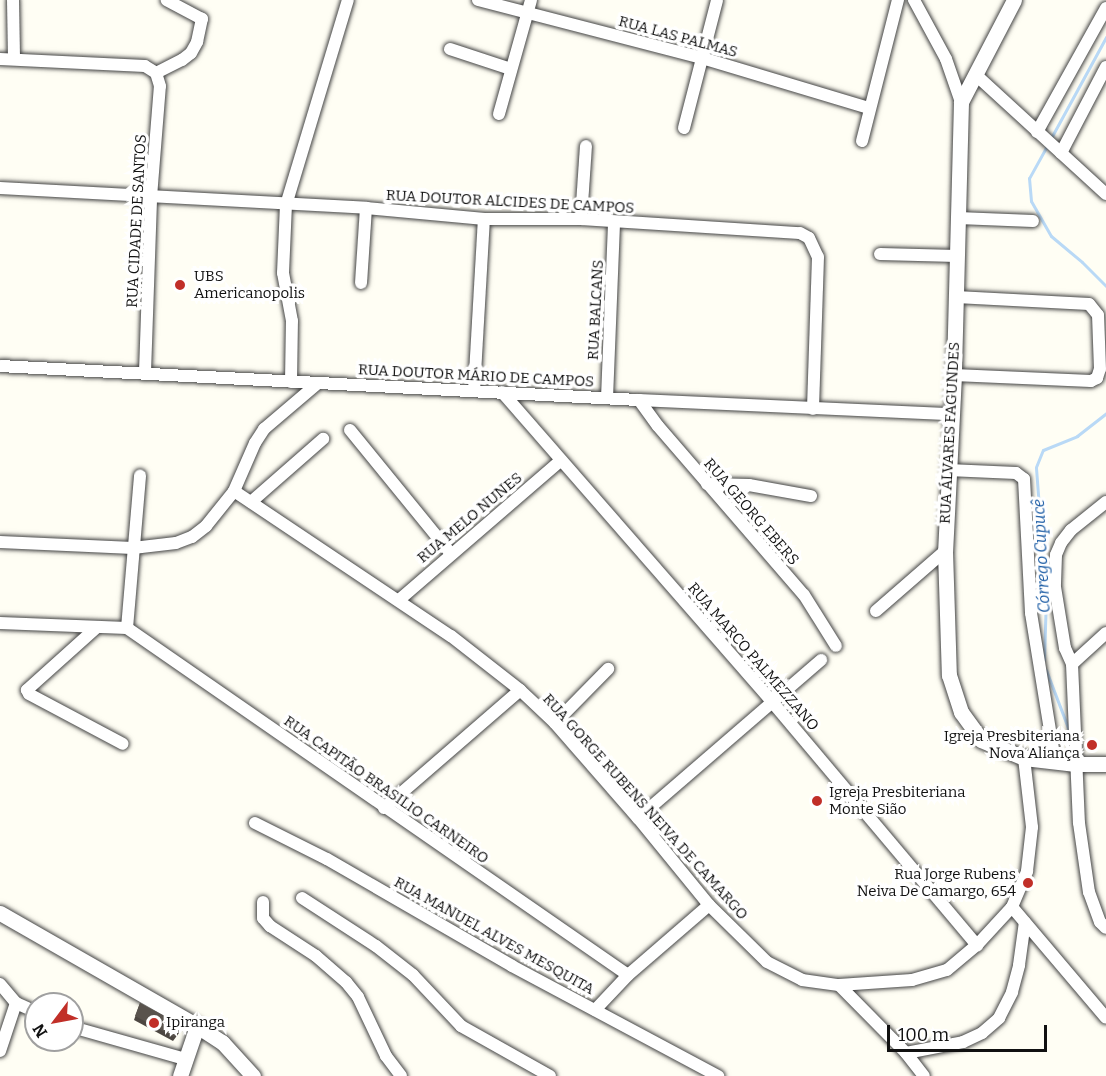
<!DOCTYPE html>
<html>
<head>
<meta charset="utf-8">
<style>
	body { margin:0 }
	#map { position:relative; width:1106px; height:1076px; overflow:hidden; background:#fffef4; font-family:Bitter,serif }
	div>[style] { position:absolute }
	.stream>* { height:3px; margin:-1.5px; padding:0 1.5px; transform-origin:1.5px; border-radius:1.5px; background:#b9d9f6 }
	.roads { filter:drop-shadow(0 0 2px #444) drop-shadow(0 0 2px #444) }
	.minor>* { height:12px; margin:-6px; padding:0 6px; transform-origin:6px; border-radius:6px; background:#fff }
	.tertiary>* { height:15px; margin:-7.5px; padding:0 7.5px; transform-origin:7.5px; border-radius:7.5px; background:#fff }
	.wall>* { inset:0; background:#4d4742 }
	.building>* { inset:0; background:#59534d }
	.dots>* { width:16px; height:16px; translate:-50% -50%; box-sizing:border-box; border:3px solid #fff; border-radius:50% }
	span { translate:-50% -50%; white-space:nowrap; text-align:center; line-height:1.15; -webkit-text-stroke:6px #fff; paint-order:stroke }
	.street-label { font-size:15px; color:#111 }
	.poi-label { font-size:15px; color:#111 }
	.left { translate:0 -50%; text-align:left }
	.right { translate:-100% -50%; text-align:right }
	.water-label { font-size:16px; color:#195aa3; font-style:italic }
	.north { position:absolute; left:24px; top:992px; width:60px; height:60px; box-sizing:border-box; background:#fff; border:2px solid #a0a0a0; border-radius:50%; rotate:238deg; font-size:16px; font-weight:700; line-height:24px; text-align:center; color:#111 }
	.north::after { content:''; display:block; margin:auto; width:21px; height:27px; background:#c12f28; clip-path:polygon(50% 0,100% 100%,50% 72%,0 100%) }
	.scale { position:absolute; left:887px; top:1025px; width:160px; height:27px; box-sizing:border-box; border:3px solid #111; border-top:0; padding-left:8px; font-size:18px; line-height:21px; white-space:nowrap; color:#111; -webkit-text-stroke:4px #fff; paint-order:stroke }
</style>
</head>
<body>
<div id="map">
	<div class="stream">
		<i style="left:1051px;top:138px;width:115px;rotate:-61.4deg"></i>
		<i style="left:1048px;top:144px;width:39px;rotate:119deg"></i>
		<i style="left:1029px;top:178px;width:23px;rotate:85deg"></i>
		<i style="left:1031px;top:201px;width:40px;rotate:60.3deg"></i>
		<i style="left:1051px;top:236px;width:40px;rotate:40deg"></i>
		<i style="left:1082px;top:262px;width:34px;rotate:45deg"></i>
		<i style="left:1044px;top:660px;width:62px;rotate:-88.2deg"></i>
		<i style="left:1046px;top:598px;width:131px;rotate:-94.4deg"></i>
		<i style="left:1036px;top:467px;width:18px;rotate:-68deg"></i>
		<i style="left:1043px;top:450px;width:37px;rotate:-22deg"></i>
		<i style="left:1077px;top:436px;width:37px;rotate:-38deg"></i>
		<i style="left:1046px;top:670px;width:67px;rotate:69.1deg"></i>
	</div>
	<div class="roads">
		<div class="minor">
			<i style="left:13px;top:0;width:59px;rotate:89deg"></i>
			<i style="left:478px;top:0;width:231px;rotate:14.5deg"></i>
			<i style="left:702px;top:58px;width:174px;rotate:16.7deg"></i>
			<i style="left:914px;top:0;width:67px;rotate:61.5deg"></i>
			<i style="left:946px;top:59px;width:46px;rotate:70.8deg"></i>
			<i style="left:450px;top:49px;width:64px;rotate:18.2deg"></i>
			<i style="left:0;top:59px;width:145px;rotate:2.8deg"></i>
			<i style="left:145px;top:66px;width:13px;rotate:32deg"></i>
			<i style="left:156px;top:73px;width:29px;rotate:-27deg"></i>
			<i style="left:182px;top:60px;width:11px;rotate:-38deg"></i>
			<i style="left:191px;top:53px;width:13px;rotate:-61deg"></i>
			<i style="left:197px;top:42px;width:24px;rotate:-78deg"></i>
			<i style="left:202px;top:19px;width:40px;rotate:-152deg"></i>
			<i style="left:976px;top:75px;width:176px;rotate:42.5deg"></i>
			<i style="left:499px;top:114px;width:118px;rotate:-74.3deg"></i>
			<i style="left:684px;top:128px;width:132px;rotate:-75.5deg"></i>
			<i style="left:1037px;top:132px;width:142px;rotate:-60.9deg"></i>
			<i style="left:862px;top:141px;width:146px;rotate:-75.7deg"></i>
			<i style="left:1061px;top:153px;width:97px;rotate:-62.4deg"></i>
			<i style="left:0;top:188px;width:367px;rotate:3.1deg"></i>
			<i style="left:366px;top:208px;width:119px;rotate:5.3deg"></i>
			<i style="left:484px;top:219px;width:97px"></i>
			<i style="left:581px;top:219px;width:219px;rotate:3.7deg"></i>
			<i style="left:800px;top:233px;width:10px;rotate:29deg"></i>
			<i style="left:809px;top:238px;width:21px;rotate:65deg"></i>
			<i style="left:818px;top:257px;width:152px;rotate:91.9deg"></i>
			<i style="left:958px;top:218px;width:75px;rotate:2.3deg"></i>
			<i style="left:581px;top:219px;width:73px;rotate:-86.1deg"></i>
			<i style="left:880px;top:254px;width:77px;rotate:1.5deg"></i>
			<i style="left:361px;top:283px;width:75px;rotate:-86.2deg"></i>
			<i style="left:0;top:366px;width:640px;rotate:3.05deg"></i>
			<i style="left:639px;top:400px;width:312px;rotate:2.6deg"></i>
			<i style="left:145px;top:372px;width:175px;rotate:-88deg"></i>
			<i style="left:151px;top:197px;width:111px;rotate:-85.4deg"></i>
			<i style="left:160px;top:86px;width:14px;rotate:-107deg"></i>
			<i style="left:954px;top:375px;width:137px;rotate:2.5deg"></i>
			<i style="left:1091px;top:381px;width:7px;rotate:-27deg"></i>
			<i style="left:1097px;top:378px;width:9px;rotate:-72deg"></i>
			<i style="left:1100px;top:369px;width:54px;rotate:-92.1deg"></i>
			<i style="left:1098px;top:315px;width:14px;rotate:-129deg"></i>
			<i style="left:1089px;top:304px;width:133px;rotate:-177deg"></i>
			<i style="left:291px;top:382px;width:61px;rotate:-89.1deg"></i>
			<i style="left:292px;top:321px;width:49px;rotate:-100.6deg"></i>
			<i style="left:283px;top:273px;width:68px;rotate:-87.5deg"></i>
			<i style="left:286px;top:205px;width:214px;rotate:-73.2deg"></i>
			<i style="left:474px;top:391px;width:172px;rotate:-86.7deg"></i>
			<i style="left:502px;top:392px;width:413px;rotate:48.9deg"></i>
			<i style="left:773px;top:703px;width:317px;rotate:49.9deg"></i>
			<i style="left:607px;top:398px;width:176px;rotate:-87.7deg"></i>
			<i style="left:639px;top:400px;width:32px;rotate:54deg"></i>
			<i style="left:658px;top:426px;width:223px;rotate:49.2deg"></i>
			<i style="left:804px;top:595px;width:60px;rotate:57.9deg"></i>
			<i style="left:350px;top:430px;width:160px;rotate:50.8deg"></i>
			<i style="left:948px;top:470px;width:68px;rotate:2.5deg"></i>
			<i style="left:1016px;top:473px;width:10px;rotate:37deg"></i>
			<i style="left:1024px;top:479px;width:134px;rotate:87deg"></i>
			<i style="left:1031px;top:613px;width:151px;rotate:80.8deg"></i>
			<i style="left:707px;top:484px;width:42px;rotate:1.4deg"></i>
			<i style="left:749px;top:485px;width:63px;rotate:10.1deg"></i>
			<i style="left:234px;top:491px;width:261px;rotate:33.8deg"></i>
			<i style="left:451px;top:636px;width:88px;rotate:38deg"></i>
			<i style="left:520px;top:690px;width:48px;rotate:43.3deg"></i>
			<i style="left:555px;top:723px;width:126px;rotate:48.9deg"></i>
			<i style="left:638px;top:818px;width:112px;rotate:50.8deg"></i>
			<i style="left:709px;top:905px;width:81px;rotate:44.5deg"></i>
			<i style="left:767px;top:962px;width:39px;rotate:27deg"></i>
			<i style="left:802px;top:980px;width:37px;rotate:8deg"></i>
			<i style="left:839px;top:985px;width:73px;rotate:-3.9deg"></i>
			<i style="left:912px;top:980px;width:36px;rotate:-16deg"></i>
			<i style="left:947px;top:970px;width:39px;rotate:-40deg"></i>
			<i style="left:977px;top:945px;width:52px;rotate:-47.4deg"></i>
			<i style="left:1012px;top:907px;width:39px;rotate:-67deg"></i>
			<i style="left:1027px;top:871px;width:44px;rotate:-83.5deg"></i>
			<i style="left:1032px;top:827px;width:69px;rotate:-96.6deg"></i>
			<i style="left:251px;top:502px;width:96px;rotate:-41.2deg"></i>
			<i style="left:1106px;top:502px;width:45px;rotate:141.3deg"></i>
			<i style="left:1071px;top:530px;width:16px;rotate:128deg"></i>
			<i style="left:1061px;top:543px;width:13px;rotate:113deg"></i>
			<i style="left:1056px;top:555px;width:32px;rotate:92deg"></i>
			<i style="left:1055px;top:587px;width:62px;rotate:80.7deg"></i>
			<i style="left:1065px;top:648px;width:17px;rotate:66deg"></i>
			<i style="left:1072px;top:664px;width:159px;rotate:87.5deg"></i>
			<i style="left:1079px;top:823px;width:70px;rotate:81.8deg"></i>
			<i style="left:1089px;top:892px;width:32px;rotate:70deg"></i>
			<i style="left:1100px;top:922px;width:8px;rotate:45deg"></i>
			<i style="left:0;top:542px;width:133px;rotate:2.6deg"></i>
			<i style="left:133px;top:548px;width:43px;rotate:-6.6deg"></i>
			<i style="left:176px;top:543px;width:17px;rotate:-21deg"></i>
			<i style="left:192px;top:537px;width:18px;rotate:-38deg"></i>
			<i style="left:206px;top:526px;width:45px;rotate:-51.3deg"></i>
			<i style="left:234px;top:491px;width:52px;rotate:-66.4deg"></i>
			<i style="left:255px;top:443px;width:17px;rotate:-57deg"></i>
			<i style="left:264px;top:429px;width:71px;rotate:-40.4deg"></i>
			<i style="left:399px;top:600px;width:214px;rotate:-40.8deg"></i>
			<i style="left:876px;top:611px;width:91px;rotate:-41deg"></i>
			<i style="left:0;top:623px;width:127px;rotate:2.3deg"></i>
			<i style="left:96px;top:628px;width:93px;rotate:138.1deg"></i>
			<i style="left:27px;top:690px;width:4px;rotate:63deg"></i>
			<i style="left:29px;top:694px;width:106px;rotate:28deg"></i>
			<i style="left:127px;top:628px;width:609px;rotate:34.71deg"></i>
			<i style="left:127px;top:628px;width:153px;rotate:-85.1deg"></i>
			<i style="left:1072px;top:664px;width:46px;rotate:-42.4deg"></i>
			<i style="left:555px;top:723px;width:76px;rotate:-45.5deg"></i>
			<i style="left:384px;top:808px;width:180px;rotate:-40.9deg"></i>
			<i style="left:638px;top:818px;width:242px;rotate:-40.8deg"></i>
			<i style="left:255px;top:823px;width:80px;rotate:26.6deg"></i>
			<i style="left:327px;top:859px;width:214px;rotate:30deg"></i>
			<i style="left:512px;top:966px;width:234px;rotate:28.1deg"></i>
			<i style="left:302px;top:898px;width:88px;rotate:33deg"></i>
			<i style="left:376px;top:946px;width:47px;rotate:38.1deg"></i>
			<i style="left:413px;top:975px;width:70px;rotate:46.7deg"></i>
			<i style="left:461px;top:1026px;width:102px;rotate:29.3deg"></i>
			<i style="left:263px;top:902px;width:16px;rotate:90deg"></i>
			<i style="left:263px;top:918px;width:11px;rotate:49deg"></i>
			<i style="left:270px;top:926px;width:55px;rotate:33.1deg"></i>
			<i style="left:316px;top:956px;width:40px;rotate:41deg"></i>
			<i style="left:346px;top:982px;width:19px;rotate:51deg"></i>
			<i style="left:358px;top:997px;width:65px;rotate:64.6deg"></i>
			<i style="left:386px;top:1056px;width:25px;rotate:53deg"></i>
			<i style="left:1012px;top:907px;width:145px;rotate:49.7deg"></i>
			<i style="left:0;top:984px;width:25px;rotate:50deg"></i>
			<i style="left:16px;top:1003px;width:22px;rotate:24deg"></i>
			<i style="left:839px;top:985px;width:95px;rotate:45.4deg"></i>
			<i style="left:906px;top:1053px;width:29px;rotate:52deg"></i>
			<i style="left:595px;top:1010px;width:48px;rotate:-46.7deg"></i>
			<i style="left:628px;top:975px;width:107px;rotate:-40.8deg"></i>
			<i style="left:72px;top:1027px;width:117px;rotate:15.8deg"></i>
			<i style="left:0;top:1051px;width:51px;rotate:-71.6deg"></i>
			<i style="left:906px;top:1053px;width:58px;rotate:-10.9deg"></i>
			<i style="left:963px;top:1042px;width:21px;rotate:-25deg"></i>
			<i style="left:982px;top:1033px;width:23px;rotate:-41deg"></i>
			<i style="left:999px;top:1018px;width:29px;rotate:-63deg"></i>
			<i style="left:1012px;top:992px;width:28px;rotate:-75deg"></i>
			<i style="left:1019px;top:965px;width:43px;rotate:-82.1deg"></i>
		</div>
		<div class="tertiary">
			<i style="left:1014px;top:0;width:115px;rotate:117.5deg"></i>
			<i style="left:961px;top:102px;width:273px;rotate:91.5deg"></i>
			<i style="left:954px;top:375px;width:176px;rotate:92.9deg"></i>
			<i style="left:945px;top:551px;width:124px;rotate:88.2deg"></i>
			<i style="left:949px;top:675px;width:39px;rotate:72deg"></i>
			<i style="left:961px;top:712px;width:34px;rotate:54deg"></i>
			<i style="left:981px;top:740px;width:47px;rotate:22.7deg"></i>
			<i style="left:1024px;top:758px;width:52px;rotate:6.6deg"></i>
			<i style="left:1076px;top:764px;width:30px"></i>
			<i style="left:0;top:913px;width:227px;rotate:29.8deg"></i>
			<i style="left:197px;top:1026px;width:30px;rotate:33deg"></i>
			<i style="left:222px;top:1042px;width:46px;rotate:47.6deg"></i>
			<i style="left:180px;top:1076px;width:53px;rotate:-71.2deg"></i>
		</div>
	</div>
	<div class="wall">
		<i style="clip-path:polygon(140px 1003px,180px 1029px,179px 1033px,173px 1041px,134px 1020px)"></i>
	</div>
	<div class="building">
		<i style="clip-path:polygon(140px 1003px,176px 1022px,180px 1029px,174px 1037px,135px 1016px)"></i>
	</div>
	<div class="dots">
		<i style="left:180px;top:285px;background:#c12f28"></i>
		<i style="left:1092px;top:745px;background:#c12f28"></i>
		<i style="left:817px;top:801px;background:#c12f28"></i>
		<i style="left:1028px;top:883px;background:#c12f28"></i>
		<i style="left:154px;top:1023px;background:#c12f28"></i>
	</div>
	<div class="street-label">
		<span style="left:678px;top:37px;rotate:15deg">RUA LAS PALMAS</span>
		<span style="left:510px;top:202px;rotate:3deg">RUA DOUTOR ALCIDES DE CAMPOS</span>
		<span style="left:137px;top:221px;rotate:-87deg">RUA CIDADE DE SANTOS</span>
		<span style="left:596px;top:310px;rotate:-87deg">RUA BALCANS</span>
		<span style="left:476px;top:376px;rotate:3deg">RUA DOUTOR MÁRIO DE CAMPOS</span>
		<span style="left:950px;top:433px;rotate:-87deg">RUA ÁLVARES FAGUNDES</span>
		<span style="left:751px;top:512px;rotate:49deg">RUA GEORG EBERS</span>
		<span style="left:470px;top:518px;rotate:-40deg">RUA MELO NUNES</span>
		<span style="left:753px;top:657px;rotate:49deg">RUA MARCO PALMEZZANO</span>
		<span style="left:386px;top:790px;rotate:35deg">RUA CAPITÃO BRASILIO CARNEIRO</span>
		<span style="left:645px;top:807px;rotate:48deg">RUA GORGE RUBENS NEIVA DE CAMARGO</span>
		<span style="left:494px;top:936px;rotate:29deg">RUA MANUEL ALVES MESQUITA</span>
	</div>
	<div class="poi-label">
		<span class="left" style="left:194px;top:285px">UBS<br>Americanopolis</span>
		<span class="right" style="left:1080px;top:745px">Igreja Presbiteriana<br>Nova Aliança</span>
		<span class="left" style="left:829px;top:801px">Igreja Presbiteriana<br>Monte Sião</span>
		<span class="right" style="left:1016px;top:883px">Rua Jorge Rubens<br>Neiva De Camargo, 654</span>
		<span class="left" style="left:166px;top:1023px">Ipiranga</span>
	</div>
	<div class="water-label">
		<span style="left:1042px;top:556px;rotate:-93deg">Córrego Cupucê</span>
	</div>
	<div class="north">N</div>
	<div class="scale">100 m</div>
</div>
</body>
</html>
